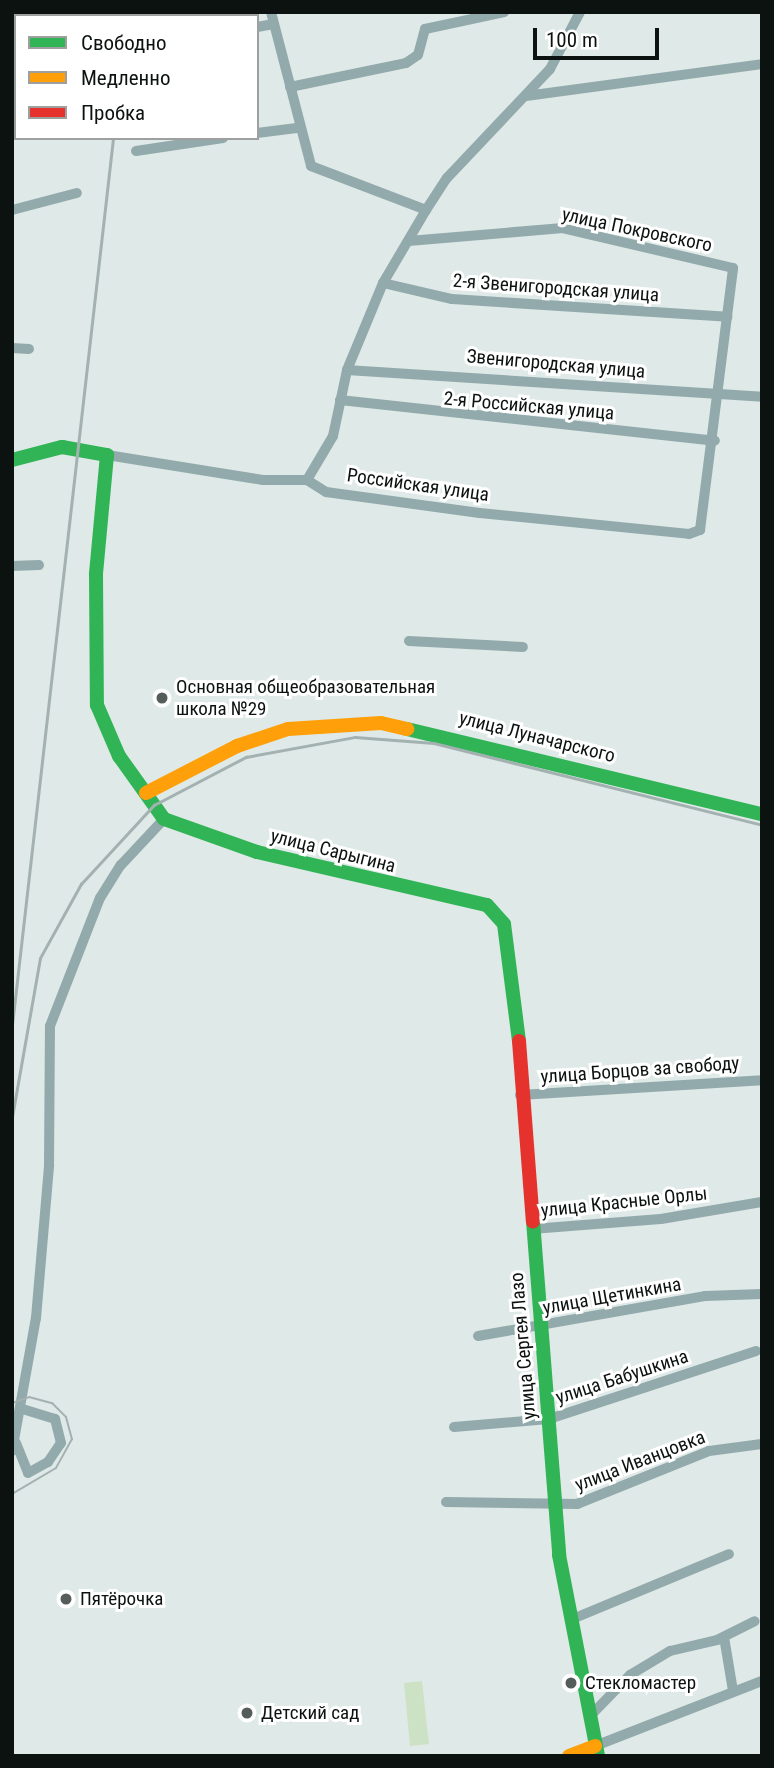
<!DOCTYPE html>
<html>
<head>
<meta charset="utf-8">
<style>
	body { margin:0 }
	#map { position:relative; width:774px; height:1768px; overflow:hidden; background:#dfe9e7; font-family:"Roboto Condensed",sans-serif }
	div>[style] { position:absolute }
	.green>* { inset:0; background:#cde2c4 }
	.street>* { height:10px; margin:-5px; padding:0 5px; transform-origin:5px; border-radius:5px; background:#92aaac }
	.fast>* { height:14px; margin:-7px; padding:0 7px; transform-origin:7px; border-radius:7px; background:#30b455 }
	.slow>* { height:14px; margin:-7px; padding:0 7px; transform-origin:7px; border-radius:7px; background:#ff9f0a }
	.jam>* { height:14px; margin:-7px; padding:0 7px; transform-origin:7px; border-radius:7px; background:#e5322d }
	.tram>* { height:2px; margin:-1px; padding:0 1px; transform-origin:1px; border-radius:1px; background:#a3b1b1 }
	.rail>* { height:2.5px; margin:-1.25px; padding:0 1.25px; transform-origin:1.25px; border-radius:1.25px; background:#a3b1b1 }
	.dots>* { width:19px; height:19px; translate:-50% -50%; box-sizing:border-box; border:4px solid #fff; border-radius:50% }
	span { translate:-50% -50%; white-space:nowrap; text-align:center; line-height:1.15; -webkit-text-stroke:6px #fff; paint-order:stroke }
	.street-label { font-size:19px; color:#0b1210 }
	.poi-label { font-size:19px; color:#0b1210 }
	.left { translate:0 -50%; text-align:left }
	.frame { position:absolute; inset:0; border:14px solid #0b1210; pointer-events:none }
	.legend { position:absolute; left:14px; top:14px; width:245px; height:126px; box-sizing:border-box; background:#fff; border:2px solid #9da09f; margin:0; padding:9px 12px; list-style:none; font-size:21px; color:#0b1210 }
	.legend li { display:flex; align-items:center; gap:14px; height:35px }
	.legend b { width:35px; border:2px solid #9da09f }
	.scale { position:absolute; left:533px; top:28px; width:126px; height:32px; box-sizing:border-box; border:4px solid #0b1210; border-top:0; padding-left:9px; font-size:21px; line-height:24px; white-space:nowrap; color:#0b1210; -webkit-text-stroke:5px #fff; paint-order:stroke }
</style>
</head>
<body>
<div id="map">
	<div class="green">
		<i style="clip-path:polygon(422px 1681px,429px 1744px,410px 1746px,404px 1683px)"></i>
	</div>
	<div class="street">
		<i style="left:271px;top:12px;width:159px;rotate:75.4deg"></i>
		<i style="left:311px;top:166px;width:123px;rotate:20.9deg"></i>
		<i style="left:257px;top:27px;width:17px;rotate:-10deg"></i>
		<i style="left:12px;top:62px;width:4px"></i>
		<i style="left:290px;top:87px;width:118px;rotate:-11.7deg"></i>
		<i style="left:406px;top:63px;width:14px;rotate:-34deg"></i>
		<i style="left:418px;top:55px;width:27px;rotate:-75deg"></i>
		<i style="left:425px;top:29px;width:81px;rotate:-12.1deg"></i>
		<i style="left:526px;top:96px;width:238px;rotate:-7.7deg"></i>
		<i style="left:257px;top:133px;width:40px;rotate:-7.1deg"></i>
		<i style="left:136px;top:151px;width:88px;rotate:-8.5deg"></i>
		<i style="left:12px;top:210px;width:67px;rotate:-14.7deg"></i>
		<i style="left:383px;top:283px;width:71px;rotate:13.1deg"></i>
		<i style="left:452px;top:299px;width:276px;rotate:3.7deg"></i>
		<i style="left:12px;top:348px;width:17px;rotate:3deg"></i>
		<i style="left:347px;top:370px;width:416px;rotate:3.7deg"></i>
		<i style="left:340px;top:400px;width:377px;rotate:6.2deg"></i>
		<i style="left:107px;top:455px;width:158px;rotate:9.1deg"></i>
		<i style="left:263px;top:480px;width:44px"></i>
		<i style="left:307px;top:480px;width:22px;rotate:32deg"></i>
		<i style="left:326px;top:492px;width:155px;rotate:7.8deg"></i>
		<i style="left:480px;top:513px;width:210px;rotate:5.7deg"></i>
		<i style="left:689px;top:534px;width:12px;rotate:-20deg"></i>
		<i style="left:700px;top:530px;width:264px;rotate:-82.8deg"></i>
		<i style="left:733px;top:268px;width:175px;rotate:-166.8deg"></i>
		<i style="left:563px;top:228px;width:155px;rotate:175.2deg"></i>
		<i style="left:307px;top:480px;width:51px;rotate:-59.4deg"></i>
		<i style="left:333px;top:436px;width:67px;rotate:-78deg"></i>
		<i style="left:347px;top:370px;width:94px;rotate:-67.5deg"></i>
		<i style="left:383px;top:283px;width:85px;rotate:-59.5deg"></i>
		<i style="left:426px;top:210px;width:38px;rotate:-57deg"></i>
		<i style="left:447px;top:178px;width:150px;rotate:-46.6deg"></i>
		<i style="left:550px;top:69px;width:64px;rotate:-62.2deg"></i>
		<i style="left:12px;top:566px;width:27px;rotate:-2deg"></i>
		<i style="left:409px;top:641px;width:114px;rotate:3deg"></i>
		<i style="left:520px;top:1095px;width:242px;rotate:-3.5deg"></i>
		<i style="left:532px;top:1229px;width:129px;rotate:-4.4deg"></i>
		<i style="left:661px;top:1219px;width:102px;rotate:-9.6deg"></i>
		<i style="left:478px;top:1336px;width:230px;rotate:-10deg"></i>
		<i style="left:705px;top:1296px;width:57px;rotate:-2deg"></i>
		<i style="left:454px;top:1427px;width:95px;rotate:-4.8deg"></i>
		<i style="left:549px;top:1419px;width:218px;rotate:-18.2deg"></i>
		<i style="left:16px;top:1443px;width:32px;rotate:68deg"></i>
		<i style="left:28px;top:1473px;width:23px;rotate:-29deg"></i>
		<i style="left:48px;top:1462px;width:23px;rotate:-56deg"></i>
		<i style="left:61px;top:1443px;width:25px;rotate:-104deg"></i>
		<i style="left:55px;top:1419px;width:34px;rotate:-163deg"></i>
		<i style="left:12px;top:1451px;width:135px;rotate:-79.8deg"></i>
		<i style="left:36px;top:1318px;width:154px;rotate:-85.1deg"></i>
		<i style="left:49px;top:1165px;width:139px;rotate:-89.6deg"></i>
		<i style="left:50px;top:1026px;width:137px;rotate:-68.7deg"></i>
		<i style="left:100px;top:898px;width:39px;rotate:-58deg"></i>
		<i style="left:121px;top:865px;width:63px;rotate:-46.9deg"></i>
		<i style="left:446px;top:1502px;width:131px;rotate:0.9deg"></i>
		<i style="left:577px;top:1504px;width:142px;rotate:-21.9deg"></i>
		<i style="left:709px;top:1451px;width:53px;rotate:-7.5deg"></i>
		<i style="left:570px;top:1620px;width:172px;rotate:-22.5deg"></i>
		<i style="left:724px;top:1637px;width:55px;rotate:80.5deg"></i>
		<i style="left:594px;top:1712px;width:52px;rotate:-45.8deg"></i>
		<i style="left:630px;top:1675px;width:47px;rotate:-31deg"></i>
		<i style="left:670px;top:1651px;width:48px;rotate:-13.2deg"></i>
		<i style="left:717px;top:1640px;width:42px;rotate:-26.6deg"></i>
		<i style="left:595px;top:1746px;width:179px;rotate:-21.3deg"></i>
	</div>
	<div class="fast">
		<i style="left:12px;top:460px;width:52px;rotate:-14.6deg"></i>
		<i style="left:62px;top:447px;width:46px;rotate:10.1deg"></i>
		<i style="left:107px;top:455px;width:120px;rotate:95.3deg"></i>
		<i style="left:96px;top:574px;width:131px;rotate:89.6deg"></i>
		<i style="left:97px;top:705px;width:56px;rotate:66.7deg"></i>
		<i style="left:119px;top:756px;width:77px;rotate:54.5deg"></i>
		<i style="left:164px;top:819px;width:99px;rotate:19.5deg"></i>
		<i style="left:257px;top:852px;width:236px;rotate:13deg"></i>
		<i style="left:487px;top:905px;width:25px;rotate:48deg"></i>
		<i style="left:504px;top:924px;width:118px;rotate:82.7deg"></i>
		<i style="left:407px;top:729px;width:365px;rotate:13.5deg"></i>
		<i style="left:533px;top:1221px;width:335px;rotate:85.5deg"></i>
		<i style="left:559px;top:1555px;width:205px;rotate:79deg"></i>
	</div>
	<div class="slow">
		<i style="left:146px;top:793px;width:102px;rotate:-27.3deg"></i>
		<i style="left:237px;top:746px;width:54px;rotate:-18.4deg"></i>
		<i style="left:288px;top:729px;width:93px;rotate:-3.7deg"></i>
		<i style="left:381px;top:723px;width:27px;rotate:13deg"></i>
		<i style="left:569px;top:1756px;width:28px;rotate:-21deg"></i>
	</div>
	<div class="jam">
		<i style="left:519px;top:1041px;width:181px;rotate:85.6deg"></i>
	</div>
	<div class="tram">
		<i style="left:12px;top:1403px;width:18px;rotate:-19deg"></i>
		<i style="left:29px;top:1397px;width:24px;rotate:15deg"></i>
		<i style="left:52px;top:1403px;width:20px;rotate:45deg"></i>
		<i style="left:66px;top:1417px;width:23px;rotate:75deg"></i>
		<i style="left:72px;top:1439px;width:33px;rotate:119deg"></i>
		<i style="left:56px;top:1468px;width:51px;rotate:149.4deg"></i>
	</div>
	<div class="rail">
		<i style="left:123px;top:16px;width:4px;rotate:-90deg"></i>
		<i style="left:12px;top:1025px;width:893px;rotate:-83.5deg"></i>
		<i style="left:12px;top:1117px;width:161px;rotate:-80deg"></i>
		<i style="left:40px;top:958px;width:85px;rotate:-61deg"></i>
		<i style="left:81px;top:884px;width:108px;rotate:-47.3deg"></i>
		<i style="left:154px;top:805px;width:104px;rotate:-27.6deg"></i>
		<i style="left:246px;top:757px;width:111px;rotate:-10.4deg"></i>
		<i style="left:355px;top:737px;width:79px;rotate:4.3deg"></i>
		<i style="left:434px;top:743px;width:338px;rotate:14deg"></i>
	</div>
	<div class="dots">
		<i style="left:162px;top:698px;background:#555d5b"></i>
		<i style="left:66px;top:1599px;background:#555d5b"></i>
		<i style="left:571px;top:1683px;background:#555d5b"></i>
		<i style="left:247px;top:1713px;background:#555d5b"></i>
	</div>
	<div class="street-label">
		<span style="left:637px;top:230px;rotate:12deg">улица Покровского</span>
		<span style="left:556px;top:288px;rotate:4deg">2-я Звенигородская улица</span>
		<span style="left:556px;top:364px;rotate:5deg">Звенигородская улица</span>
		<span style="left:529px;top:406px;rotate:5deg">2-я Российская улица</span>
		<span style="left:418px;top:485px;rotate:8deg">Российская улица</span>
		<span style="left:537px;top:737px;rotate:14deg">улица Луначарского</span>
		<span style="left:333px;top:851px;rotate:14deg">улица Сарыгина</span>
		<span style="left:640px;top:1070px;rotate:-4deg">улица Борцов за свободу</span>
		<span style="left:624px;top:1202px;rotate:-6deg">улица Красные Орлы</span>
		<span style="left:612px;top:1296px;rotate:-10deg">улица Щетинкина</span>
		<span style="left:523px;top:1346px;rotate:-95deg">улица Сергея Лазо</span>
		<span style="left:622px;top:1377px;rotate:-18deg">улица Бабушкина</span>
		<span style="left:640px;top:1461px;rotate:-21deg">улица Иванцовка</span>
	</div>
	<div class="poi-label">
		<span class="left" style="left:176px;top:698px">Основная общеобразовательная<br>школа №29</span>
		<span class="left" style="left:80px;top:1599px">Пятёрочка</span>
		<span class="left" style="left:585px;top:1683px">Стекломастер</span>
		<span class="left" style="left:261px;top:1713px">Детский сад</span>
	</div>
	<div class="frame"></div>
	<ul class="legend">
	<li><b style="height:9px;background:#30b455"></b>Свободно</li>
	<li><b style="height:9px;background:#ff9f0a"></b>Медленно</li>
	<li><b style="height:9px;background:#e5322d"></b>Пробка</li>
	</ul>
	<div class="scale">100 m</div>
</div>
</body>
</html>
